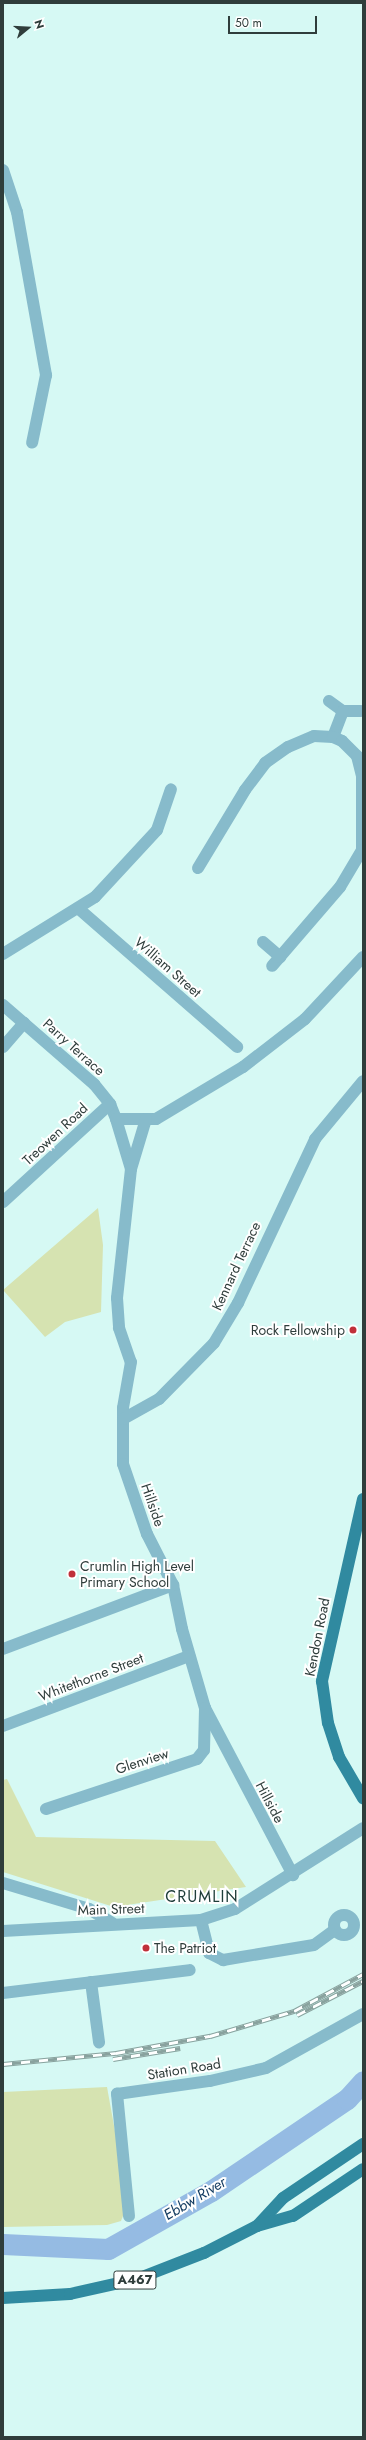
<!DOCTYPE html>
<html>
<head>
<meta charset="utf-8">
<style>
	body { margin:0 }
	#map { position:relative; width:366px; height:2440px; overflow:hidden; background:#d6f9f4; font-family:Jost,sans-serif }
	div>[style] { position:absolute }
	.green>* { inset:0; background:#d6e3b1 }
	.river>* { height:21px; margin:-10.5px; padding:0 10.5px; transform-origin:10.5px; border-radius:10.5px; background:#95bbe3 }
	.minor>* { height:12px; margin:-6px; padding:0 6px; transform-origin:6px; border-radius:6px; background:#87bbcb }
	.minor>.ring { margin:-6px; padding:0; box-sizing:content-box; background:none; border:12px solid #87bbcb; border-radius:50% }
	.major>* { height:12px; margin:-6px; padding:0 6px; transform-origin:6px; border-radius:6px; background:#308aa0 }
	.rail>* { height:4.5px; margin-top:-2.25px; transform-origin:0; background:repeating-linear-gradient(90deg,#fff 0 9px,#89a29e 0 18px); box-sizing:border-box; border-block:1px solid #89a29e }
	.dots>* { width:11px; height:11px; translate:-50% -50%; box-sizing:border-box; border:2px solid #fff; border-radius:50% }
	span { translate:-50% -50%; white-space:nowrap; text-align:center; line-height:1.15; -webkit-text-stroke:4px #fff; paint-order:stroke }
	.shield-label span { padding:1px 3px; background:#fff; border:1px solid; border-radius:3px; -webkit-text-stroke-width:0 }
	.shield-label { font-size:13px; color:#2f3d3b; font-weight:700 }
	.street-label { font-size:14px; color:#2f3d3b }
	.poi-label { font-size:14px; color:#2f3d3b }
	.right { translate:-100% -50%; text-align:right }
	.left { translate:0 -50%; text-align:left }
	.water-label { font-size:15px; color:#0f385e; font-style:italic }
	.quarter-label { font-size:16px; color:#1e3d39; letter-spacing:1px }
	.frame { position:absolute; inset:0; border:4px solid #2f3d3b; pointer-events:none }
	.north { position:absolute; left:8px; top:8px; width:40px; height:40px; -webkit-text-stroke:3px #fff; paint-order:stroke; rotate:72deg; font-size:11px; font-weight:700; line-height:16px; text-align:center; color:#2f3d3b }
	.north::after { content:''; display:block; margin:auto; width:14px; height:18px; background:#2f3d3b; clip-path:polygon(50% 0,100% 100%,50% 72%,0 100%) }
	.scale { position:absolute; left:228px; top:16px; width:89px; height:18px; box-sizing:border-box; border:2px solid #2f3d3b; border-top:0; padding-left:5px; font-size:12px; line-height:14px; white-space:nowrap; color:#2f3d3b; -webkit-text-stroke:3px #fff; paint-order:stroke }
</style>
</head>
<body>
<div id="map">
	<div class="green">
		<i style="clip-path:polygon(98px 1208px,103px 1245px,101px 1312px,65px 1322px,45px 1337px,3px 1290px)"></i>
		<i style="clip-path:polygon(7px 1779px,36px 1837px,215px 1841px,246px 1887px,114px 1907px,3px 1872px,3px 1780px)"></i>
		<i style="clip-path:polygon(107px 2087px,128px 2203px,121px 2221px,107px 2225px,3px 2227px,3px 2092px)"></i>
	</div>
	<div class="river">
		<i style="left:3px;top:2244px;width:105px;rotate:2.7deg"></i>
		<i style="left:108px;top:2249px;width:118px;rotate:-29.4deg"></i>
		<i style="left:211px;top:2191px;width:164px;rotate:-34.1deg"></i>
		<i style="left:347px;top:2099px;width:24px;rotate:-48deg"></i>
	</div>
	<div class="minor">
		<i style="left:3px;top:170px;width:44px;rotate:71.6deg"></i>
		<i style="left:17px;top:212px;width:166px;rotate:79.9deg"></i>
		<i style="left:46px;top:375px;width:69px;rotate:101.6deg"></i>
		<i style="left:329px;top:701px;width:17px;rotate:36deg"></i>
		<i style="left:343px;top:711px;width:18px"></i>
		<i style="left:333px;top:737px;width:28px;rotate:-69deg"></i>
		<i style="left:198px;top:868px;width:91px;rotate:-58.9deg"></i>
		<i style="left:245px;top:790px;width:34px;rotate:-53deg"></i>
		<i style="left:265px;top:763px;width:28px;rotate:-35deg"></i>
		<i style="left:288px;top:747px;width:28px;rotate:-23deg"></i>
		<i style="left:314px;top:736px;width:19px;rotate:3deg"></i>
		<i style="left:333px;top:737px;width:10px;rotate:24deg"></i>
		<i style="left:342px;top:741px;width:21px;rotate:45deg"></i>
		<i style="left:357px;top:756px;width:21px;rotate:76deg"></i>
		<i style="left:362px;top:776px;width:74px;rotate:90deg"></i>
		<i style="left:362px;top:850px;width:43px;rotate:120.7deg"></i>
		<i style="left:340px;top:887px;width:104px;rotate:130.7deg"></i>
		<i style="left:79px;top:909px;width:210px;rotate:41.1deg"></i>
		<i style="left:263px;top:942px;width:23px;rotate:41deg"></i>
		<i style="left:3px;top:954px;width:108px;rotate:-31.8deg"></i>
		<i style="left:95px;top:897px;width:91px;rotate:-47.2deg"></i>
		<i style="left:157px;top:830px;width:43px;rotate:-71.1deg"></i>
		<i style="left:3px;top:1005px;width:121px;rotate:41deg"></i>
		<i style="left:94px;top:1084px;width:26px;rotate:51deg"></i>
		<i style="left:110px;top:1104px;width:16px;rotate:68deg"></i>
		<i style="left:116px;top:1119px;width:52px;rotate:73.3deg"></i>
		<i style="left:131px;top:1169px;width:130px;rotate:96.2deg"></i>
		<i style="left:117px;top:1298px;width:30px;rotate:86deg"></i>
		<i style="left:119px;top:1328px;width:36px;rotate:71deg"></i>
		<i style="left:131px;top:1362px;width:47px;rotate:99.9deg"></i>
		<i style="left:123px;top:1408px;width:56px;rotate:90deg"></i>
		<i style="left:123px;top:1464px;width:74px;rotate:71.1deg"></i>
		<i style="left:147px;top:1534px;width:57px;rotate:63deg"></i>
		<i style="left:173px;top:1585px;width:45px;rotate:78.4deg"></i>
		<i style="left:182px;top:1629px;width:82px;rotate:73.8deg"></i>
		<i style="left:205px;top:1708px;width:189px;rotate:62.2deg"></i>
		<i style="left:3px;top:1047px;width:32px;rotate:-49deg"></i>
		<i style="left:116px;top:1119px;width:40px"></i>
		<i style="left:156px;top:1119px;width:101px;rotate:-30.9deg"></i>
		<i style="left:243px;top:1067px;width:78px;rotate:-37.7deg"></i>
		<i style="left:305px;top:1019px;width:85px;rotate:-46.9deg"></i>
		<i style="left:131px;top:1169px;width:52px;rotate:-73.3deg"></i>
		<i style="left:3px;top:1202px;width:145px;rotate:-42.5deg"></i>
		<i style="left:123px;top:1419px;width:41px;rotate:-29.1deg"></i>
		<i style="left:159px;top:1399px;width:78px;rotate:-45.5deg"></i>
		<i style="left:214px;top:1343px;width:47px;rotate:-59deg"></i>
		<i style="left:238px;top:1303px;width:181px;rotate:-64.8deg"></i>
		<i style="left:315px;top:1139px;width:75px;rotate:-50.4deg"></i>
		<i style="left:3px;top:1649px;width:182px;rotate:-20.6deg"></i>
		<i style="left:3px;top:1726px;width:199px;rotate:-20.6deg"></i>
		<i style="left:46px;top:1809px;width:159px;rotate:-18.3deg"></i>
		<i style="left:197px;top:1759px;width:11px;rotate:-52deg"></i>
		<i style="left:204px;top:1750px;width:42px;rotate:-88.6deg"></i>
		<i style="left:3px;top:1883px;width:90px;rotate:16.8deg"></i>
		<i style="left:89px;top:1909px;width:27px;rotate:31deg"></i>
		<i class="ring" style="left:334px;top:1915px;width:8px;height:8px"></i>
		<i style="left:201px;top:1920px;width:34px;rotate:76deg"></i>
		<i style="left:209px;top:1953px;width:16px;rotate:27deg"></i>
		<i style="left:223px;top:1960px;width:92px;rotate:-9.4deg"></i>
		<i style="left:314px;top:1945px;width:26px;rotate:-36deg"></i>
		<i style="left:3px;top:1931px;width:198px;rotate:-3.2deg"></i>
		<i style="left:201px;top:1920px;width:36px;rotate:-18deg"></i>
		<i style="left:235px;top:1909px;width:151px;rotate:-32.3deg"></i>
		<i style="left:91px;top:1982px;width:61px;rotate:82.4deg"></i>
		<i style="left:3px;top:1993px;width:188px;rotate:-7deg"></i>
		<i style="left:129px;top:2216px;width:123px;rotate:-95.6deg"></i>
		<i style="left:117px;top:2094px;width:94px;rotate:-8deg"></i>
		<i style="left:210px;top:2081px;width:57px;rotate:-13.1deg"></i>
		<i style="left:266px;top:2068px;width:111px;rotate:-29.1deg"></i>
	</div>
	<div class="major">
		<i style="left:363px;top:1499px;width:187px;rotate:102.7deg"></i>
		<i style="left:322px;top:1681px;width:42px;rotate:81.9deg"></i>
		<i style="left:328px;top:1723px;width:36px;rotate:72deg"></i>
		<i style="left:339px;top:1757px;width:48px;rotate:59.7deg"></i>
		<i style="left:257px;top:2226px;width:38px;rotate:-47deg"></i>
		<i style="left:283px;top:2198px;width:97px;rotate:-34deg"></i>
		<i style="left:3px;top:2298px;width:67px;rotate:-3.4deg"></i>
		<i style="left:70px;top:2294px;width:69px;rotate:-12.6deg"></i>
		<i style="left:137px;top:2279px;width:72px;rotate:-21.2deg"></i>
		<i style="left:204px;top:2253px;width:59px;rotate:-27deg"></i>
		<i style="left:257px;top:2226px;width:37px;rotate:-16deg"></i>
		<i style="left:293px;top:2216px;width:84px;rotate:-33.9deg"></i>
	</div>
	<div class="rail">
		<i style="left:297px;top:2015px;width:74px;rotate:-27.3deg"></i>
		<i style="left:113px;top:2059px;width:68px;rotate:-9.3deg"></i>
		<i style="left:3px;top:2064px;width:114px;rotate:-5.6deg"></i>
		<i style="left:116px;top:2053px;width:96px;rotate:-10.3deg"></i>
		<i style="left:210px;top:2036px;width:88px;rotate:-16.6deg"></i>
		<i style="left:294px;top:2011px;width:78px;rotate:-28.2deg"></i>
	</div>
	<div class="dots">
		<i style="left:353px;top:1330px;background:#c0303a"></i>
		<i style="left:72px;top:1574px;background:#c0303a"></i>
		<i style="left:146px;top:1948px;background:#c0303a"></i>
	</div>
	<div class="shield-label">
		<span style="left:135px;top:2280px">A467</span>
	</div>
	<div class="street-label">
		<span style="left:168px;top:967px;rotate:41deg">William Street</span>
		<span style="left:74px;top:1047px;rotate:42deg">Parry Terrace</span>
		<span style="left:55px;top:1134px;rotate:-43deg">Treowen Road</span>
		<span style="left:236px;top:1266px;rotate:-65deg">Kennard Terrace</span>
		<span style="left:153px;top:1505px;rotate:71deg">Hillside</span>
		<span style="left:317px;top:1637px;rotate:-79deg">Kendon Road</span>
		<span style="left:91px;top:1677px;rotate:-21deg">Whitethorne Street</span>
		<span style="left:142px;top:1761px;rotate:-18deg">Glenview</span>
		<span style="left:270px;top:1802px;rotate:62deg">Hillside</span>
		<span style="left:111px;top:1909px;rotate:-2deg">Main Street</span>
		<span style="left:184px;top:2069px;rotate:-9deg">Station Road</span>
	</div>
	<div class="poi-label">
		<span class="right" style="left:345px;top:1330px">Rock Fellowship</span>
		<span class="left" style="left:80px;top:1574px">Crumlin High Level<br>Primary School</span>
		<span class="left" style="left:154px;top:1948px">The Patriot</span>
	</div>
	<div class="water-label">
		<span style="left:195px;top:2199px;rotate:-31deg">Ebbw River</span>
	</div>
	<div class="quarter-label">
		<span style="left:202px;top:1897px">CRUMLIN</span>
	</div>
	<div class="frame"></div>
	<div class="north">N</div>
	<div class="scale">50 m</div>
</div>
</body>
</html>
